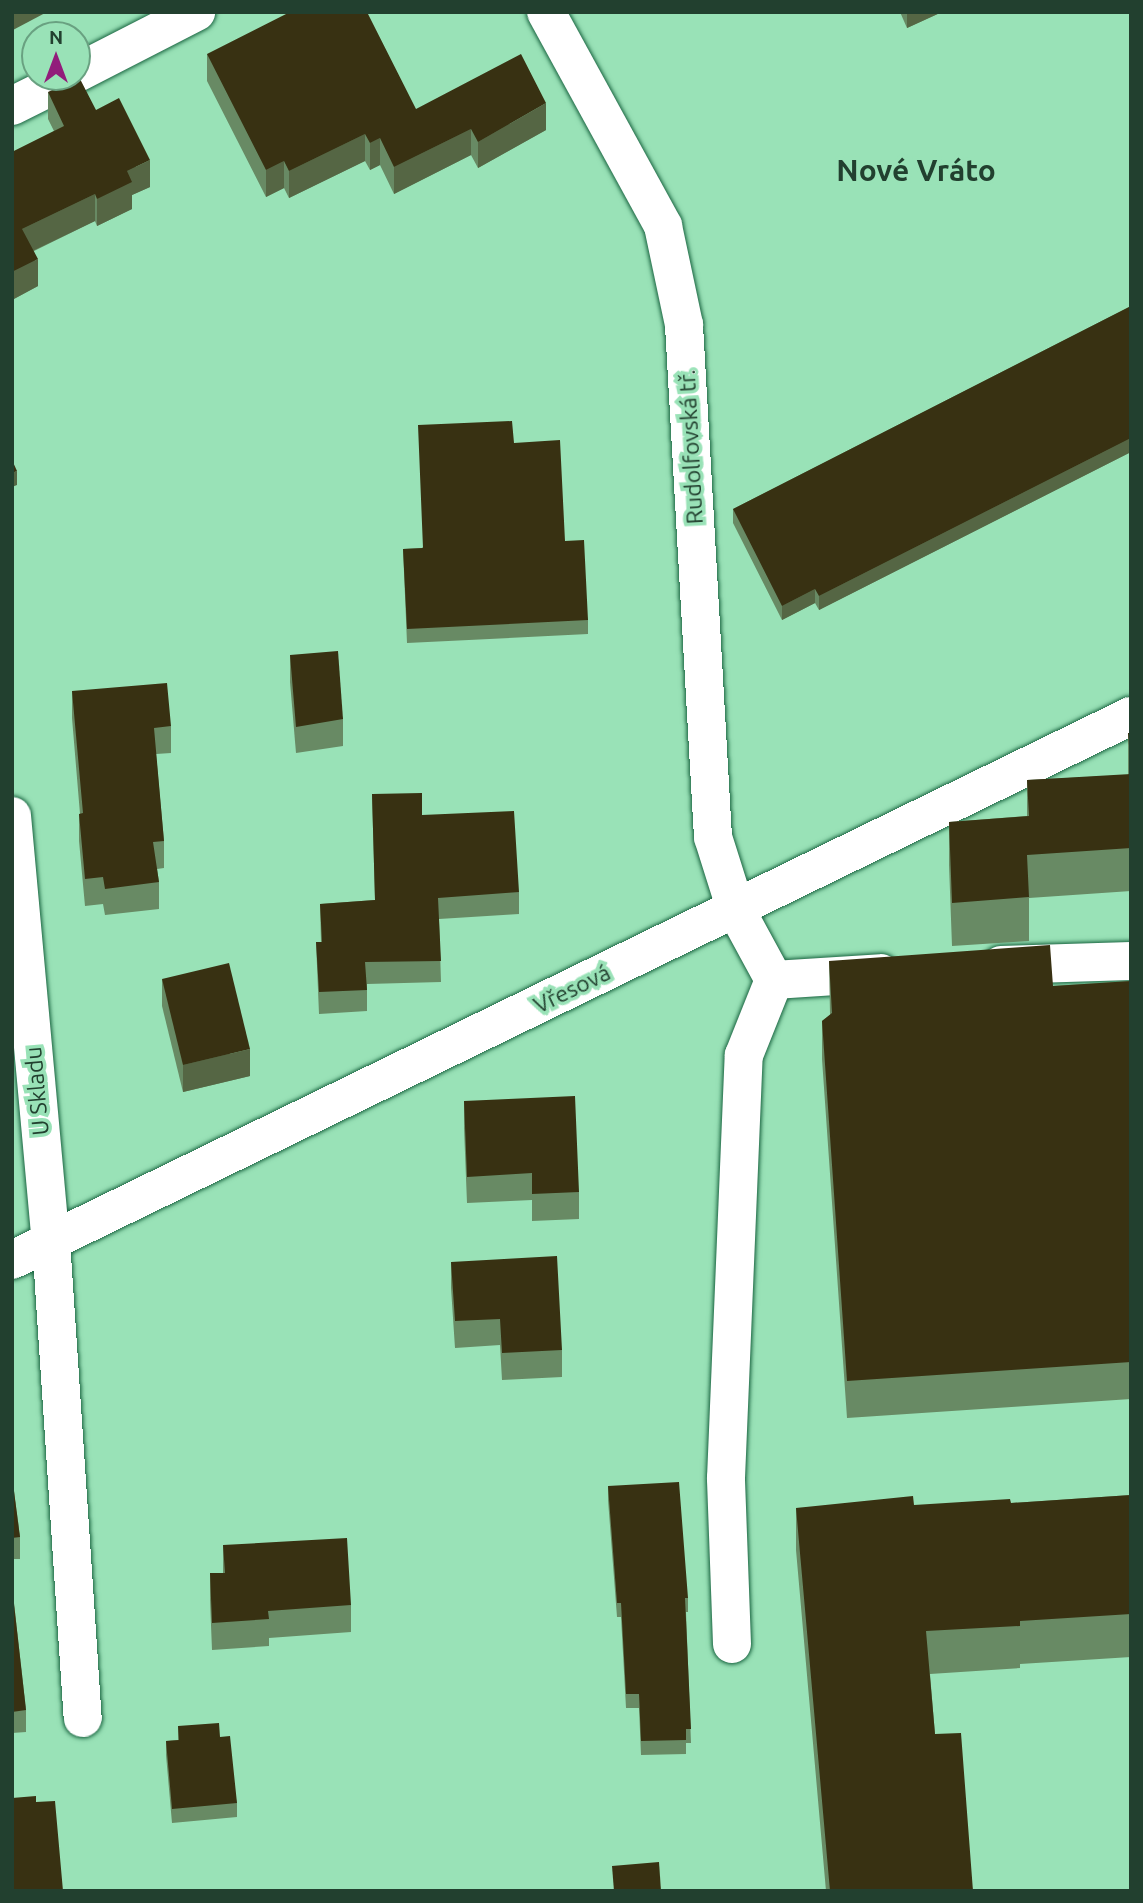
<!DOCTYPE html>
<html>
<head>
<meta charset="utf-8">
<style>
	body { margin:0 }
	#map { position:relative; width:1143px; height:1903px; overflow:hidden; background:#99e2b7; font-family:Ubuntu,sans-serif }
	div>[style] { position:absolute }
	.roads { filter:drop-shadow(0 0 2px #1a6541) drop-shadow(0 0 2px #1a6541) }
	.minor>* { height:38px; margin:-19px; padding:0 19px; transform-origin:19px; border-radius:19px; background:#fff }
	.major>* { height:38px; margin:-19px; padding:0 19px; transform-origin:19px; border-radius:19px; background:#fff }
	.wall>* { inset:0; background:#688a64 }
	.shaded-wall>* { inset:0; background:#564 }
	.building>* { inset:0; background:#383112 }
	span { translate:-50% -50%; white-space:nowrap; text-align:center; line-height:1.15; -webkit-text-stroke:7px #99e2b7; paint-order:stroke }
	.street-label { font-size:23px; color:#22402f }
	.district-label { font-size:30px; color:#22402f; font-weight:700 }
	.frame { position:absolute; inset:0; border:14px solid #22402f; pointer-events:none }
	.north { position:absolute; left:21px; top:21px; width:70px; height:70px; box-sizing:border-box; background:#99e2b7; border:2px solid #69a181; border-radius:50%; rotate:0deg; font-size:19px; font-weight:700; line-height:28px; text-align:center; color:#22402f }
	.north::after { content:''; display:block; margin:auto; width:24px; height:32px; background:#921c7b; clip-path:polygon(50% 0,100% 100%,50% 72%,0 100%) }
</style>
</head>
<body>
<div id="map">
	<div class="roads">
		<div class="minor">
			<i style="left:546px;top:12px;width:244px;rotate:61.3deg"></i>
			<i style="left:663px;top:226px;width:101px;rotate:78deg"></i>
			<i style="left:684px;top:325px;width:513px;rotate:86.76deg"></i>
			<i style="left:713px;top:837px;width:77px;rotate:72.5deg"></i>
			<i style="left:736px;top:910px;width:80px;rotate:61.5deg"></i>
			<i style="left:774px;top:980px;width:107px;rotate:-3.7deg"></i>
			<i style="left:12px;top:816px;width:427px;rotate:84.8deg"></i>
			<i style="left:51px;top:1241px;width:478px;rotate:86.2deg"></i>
			<i style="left:1001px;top:965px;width:130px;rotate:-1.8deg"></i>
			<i style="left:12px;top:1260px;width:1244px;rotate:-25.93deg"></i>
			<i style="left:732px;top:1644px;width:166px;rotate:-92.1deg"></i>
			<i style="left:726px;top:1478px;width:423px;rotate:-87.6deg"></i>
			<i style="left:744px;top:1055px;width:81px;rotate:-68.2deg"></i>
		</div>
		<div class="major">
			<i style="left:77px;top:73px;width:134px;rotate:-27.1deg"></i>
			<i style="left:12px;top:106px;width:65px;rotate:-26.6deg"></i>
		</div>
	</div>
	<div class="wall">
		<i style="clip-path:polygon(900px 12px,942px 12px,907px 28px)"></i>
		<i style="clip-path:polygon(207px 54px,416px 109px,546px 130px,478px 168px,471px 155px,394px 194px,380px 165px,370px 170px,365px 161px,289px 198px,284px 188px,266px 197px,207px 81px)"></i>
		<i style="clip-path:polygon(48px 92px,96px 110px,150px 187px,132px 195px,132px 209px,97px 226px,95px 221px,34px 251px,38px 286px,12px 300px,12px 152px,54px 131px,48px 119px)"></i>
		<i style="clip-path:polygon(1131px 306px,1131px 452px,819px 610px,815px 603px,782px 620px,733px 523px,733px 509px)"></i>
		<i style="clip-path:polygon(514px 443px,565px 541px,588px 620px,588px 634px,407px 643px,403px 549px,422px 548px)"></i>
		<i style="clip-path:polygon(290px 655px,343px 719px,343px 746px,296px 753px,290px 682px)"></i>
		<i style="clip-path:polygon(72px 691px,171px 726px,171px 753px,156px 754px,164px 841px,164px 868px,157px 869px,159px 882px,159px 909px,105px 915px,103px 904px,85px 906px,79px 841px,79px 814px,80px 814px,72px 718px)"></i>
		<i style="clip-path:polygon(1128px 733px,1131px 733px,1131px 891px,1029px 898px,1029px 941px,952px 946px,949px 865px,949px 822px,1027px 816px,1027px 780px,1128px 775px)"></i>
		<i style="clip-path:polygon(372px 794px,422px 815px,519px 892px,519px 914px,439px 919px,441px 982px,367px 984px,367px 1011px,319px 1014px,316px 942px,321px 942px,320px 904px,375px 900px)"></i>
		<i style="clip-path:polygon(829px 961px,1053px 986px,1131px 981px,1131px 1399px,847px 1418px,822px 1059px,822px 1021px,830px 1015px)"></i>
		<i style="clip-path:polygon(162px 979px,250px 1076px,183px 1092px,162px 1006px)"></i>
		<i style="clip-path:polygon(464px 1101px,579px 1192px,579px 1219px,532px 1221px,532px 1200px,467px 1203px,464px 1128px)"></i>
		<i style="clip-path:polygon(451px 1262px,562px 1350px,562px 1377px,502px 1380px,500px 1345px,455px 1348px,451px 1288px)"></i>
		<i style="clip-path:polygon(12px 1476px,20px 1537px,20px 1559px,12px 1559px)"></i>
		<i style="clip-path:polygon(608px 1486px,688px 1598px,688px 1612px,686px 1612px,691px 1743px,686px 1743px,686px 1754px,641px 1755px,639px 1708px,626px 1708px,621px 1617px,617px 1617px,608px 1500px)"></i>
		<i style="clip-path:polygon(1131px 1495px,1131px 1657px,1020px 1664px,1020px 1668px,930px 1674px,935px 1734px,973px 1891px,826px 1891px,796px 1550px,796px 1508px,1011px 1503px)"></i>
		<i style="clip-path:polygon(223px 1545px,351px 1605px,351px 1632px,269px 1638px,269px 1646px,212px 1650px,210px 1600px,210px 1573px,223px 1573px)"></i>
		<i style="clip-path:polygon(12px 1586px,26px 1710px,26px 1732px,12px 1733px)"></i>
		<i style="clip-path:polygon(178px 1726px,220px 1737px,237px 1803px,237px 1817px,172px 1823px,166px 1755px,166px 1741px,178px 1740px)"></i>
	</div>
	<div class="shaded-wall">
		<i style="clip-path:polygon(13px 12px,47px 12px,13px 30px)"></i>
		<i style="clip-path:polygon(907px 12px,942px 12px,907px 28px)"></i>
		<i style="clip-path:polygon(546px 103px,546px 130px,478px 168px,478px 142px)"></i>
		<i style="clip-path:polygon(471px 129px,471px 155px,394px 194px,394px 167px)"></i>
		<i style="clip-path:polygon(365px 134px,365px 161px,289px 198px,289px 171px)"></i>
		<i style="clip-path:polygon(380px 138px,380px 165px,370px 170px,370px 143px)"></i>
		<i style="clip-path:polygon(150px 160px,150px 187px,132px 195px,132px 209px,97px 226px,97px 199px,127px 171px)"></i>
		<i style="clip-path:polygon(284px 161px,284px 188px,266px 197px,266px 170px)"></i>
		<i style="clip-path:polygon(95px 194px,95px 221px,22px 256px,22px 229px)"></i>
		<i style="clip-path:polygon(38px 259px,38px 286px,12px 300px,12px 272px)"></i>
		<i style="clip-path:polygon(1131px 438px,1131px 452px,819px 610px,819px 596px)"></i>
		<i style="clip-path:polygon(17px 471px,17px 485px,12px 487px,12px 473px)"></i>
		<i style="clip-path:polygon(815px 589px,815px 603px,782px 620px,782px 606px)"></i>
		<i style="clip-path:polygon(250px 1049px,250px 1076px,183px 1092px,183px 1065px)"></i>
	</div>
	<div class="building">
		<i style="clip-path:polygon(290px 12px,367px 12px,416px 109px,521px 54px,546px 103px,478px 142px,471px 129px,394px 167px,380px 138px,370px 143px,365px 134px,289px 171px,284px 161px,266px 170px,207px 54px)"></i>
		<i style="clip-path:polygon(79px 77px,96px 110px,119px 98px,150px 160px,127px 171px,132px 182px,97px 199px,95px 194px,22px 229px,38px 259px,12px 272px,12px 152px,64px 126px,48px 92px)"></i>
		<i style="clip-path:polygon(1131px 306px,1131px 438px,819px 596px,815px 589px,782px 606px,733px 509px)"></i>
		<i style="clip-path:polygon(512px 421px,514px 443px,560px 440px,565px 541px,584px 540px,588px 620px,407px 629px,403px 549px,423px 548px,418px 425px)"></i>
		<i style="clip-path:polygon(12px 460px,17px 471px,12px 473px)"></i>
		<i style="clip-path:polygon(338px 651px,343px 719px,296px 727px,290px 655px)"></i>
		<i style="clip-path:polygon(167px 683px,171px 726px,154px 728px,164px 841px,153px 842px,159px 882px,105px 889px,103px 877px,85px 879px,79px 814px,83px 813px,72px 691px)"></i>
		<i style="clip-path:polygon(1128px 733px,1131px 733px,1131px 770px)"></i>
		<i style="clip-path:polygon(1131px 774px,1131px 848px,1027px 855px,1029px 897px,952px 903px,949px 822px,1029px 816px,1027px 780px)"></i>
		<i style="clip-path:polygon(422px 793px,422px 815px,514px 811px,519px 892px,438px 898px,441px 961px,365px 962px,367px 990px,319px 992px,316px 942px,322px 942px,320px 904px,375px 900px,372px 794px)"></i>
		<i style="clip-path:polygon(1050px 945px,1053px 986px,1131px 981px,1131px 1362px,847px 1381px,822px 1021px,832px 1013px,829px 961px)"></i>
		<i style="clip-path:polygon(229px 963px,250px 1049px,183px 1065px,162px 979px)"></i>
		<i style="clip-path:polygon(575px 1096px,579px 1192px,532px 1194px,532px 1173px,467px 1177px,464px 1101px)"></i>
		<i style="clip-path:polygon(557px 1256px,562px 1350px,502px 1353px,500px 1319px,455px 1321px,451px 1262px)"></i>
		<i style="clip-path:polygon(12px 1476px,20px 1537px,12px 1538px)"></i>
		<i style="clip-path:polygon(679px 1482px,688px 1598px,685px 1598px,691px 1729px,686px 1729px,686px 1740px,641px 1741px,639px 1694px,626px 1694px,621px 1603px,617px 1603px,608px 1486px)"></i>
		<i style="clip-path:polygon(1131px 1495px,1131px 1614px,1020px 1621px,1020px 1626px,926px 1631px,935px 1734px,961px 1733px,973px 1891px,830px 1891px,796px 1508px,913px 1496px,914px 1505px,1010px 1499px,1011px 1503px)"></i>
		<i style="clip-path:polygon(347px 1538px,351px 1605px,268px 1611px,269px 1619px,212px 1623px,210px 1573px,225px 1573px,223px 1545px)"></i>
		<i style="clip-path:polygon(12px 1586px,26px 1710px,12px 1712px)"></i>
		<i style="clip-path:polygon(219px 1723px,220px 1737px,230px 1736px,237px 1803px,172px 1809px,166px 1741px,179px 1740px,178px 1726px)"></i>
		<i style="clip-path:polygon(36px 1796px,36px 1802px,55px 1801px,63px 1891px,12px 1891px,12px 1798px)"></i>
		<i style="clip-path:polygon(659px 1862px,661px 1891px,614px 1891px,612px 1866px)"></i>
	</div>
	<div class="street-label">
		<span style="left:691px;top:447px;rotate:-93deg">Rudolfovská tř.</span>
		<span style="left:572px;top:989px;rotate:-26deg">Vřesová</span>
		<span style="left:37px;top:1091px;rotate:-95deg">U Skladu</span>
	</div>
	<div class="district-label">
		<span style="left:916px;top:170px">Nové Vráto</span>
	</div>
	<div class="frame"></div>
	<div class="north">N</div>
</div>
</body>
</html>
